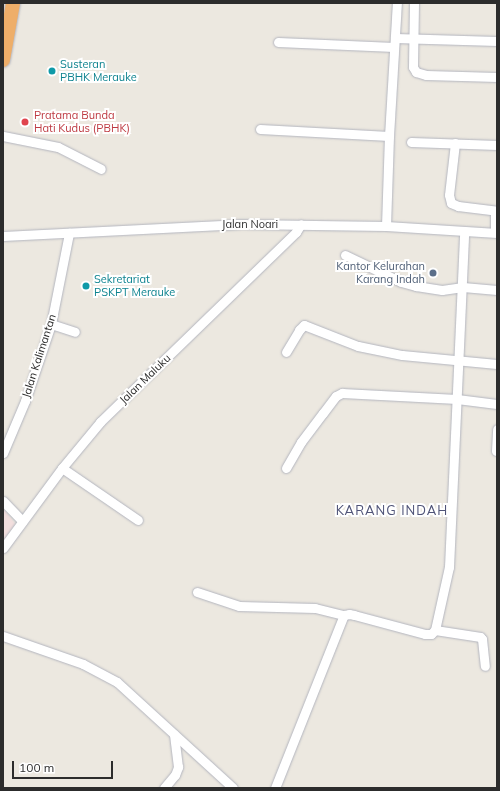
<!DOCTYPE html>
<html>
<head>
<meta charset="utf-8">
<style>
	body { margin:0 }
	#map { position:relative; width:500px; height:791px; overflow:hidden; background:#ece8e0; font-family:Mulish,sans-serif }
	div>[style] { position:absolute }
	.medical>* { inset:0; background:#f2dfde }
	.roads { filter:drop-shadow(0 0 1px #b3b5be) drop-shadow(0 0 1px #b3b5be) }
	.minor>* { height:9px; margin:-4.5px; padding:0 4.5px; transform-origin:4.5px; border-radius:4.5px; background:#fff }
	.highway>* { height:14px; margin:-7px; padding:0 7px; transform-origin:7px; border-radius:7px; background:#eeae69 }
	.dots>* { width:11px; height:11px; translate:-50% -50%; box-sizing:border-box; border:2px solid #fff; border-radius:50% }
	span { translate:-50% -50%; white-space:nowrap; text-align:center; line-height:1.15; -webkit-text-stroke:4px #fff; paint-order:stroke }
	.culture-label { font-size:11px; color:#0d838f }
	.left { translate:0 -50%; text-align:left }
	.health-label { font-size:11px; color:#be3a42 }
	.street-label { font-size:11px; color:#2c2c2c }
	.service-label { font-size:11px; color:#4e5e75 }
	.right { translate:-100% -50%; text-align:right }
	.quarter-label { font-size:13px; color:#505478; letter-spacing:1px }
	.frame { position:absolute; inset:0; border:4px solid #2c2c2c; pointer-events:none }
	.scale { position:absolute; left:12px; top:761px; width:101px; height:18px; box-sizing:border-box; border:2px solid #2c2c2c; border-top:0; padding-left:5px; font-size:12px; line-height:14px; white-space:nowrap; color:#2c2c2c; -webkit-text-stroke:3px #fff; paint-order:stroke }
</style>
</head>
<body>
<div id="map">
	<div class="medical">
		<i style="clip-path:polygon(3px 507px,15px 524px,3px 541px)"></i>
	</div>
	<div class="roads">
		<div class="minor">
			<i style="left:414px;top:3px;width:64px;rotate:90.9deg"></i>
			<i style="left:413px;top:67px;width:6px;rotate:59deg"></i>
			<i style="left:416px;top:72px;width:10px;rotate:17deg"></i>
			<i style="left:426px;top:75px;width:71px;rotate:1.6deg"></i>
			<i style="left:395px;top:38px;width:102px;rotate:1.7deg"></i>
			<i style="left:278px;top:42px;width:116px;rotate:2.5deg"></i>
			<i style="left:260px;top:129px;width:129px;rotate:3.1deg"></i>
			<i style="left:3px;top:136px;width:56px;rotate:11.3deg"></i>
			<i style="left:58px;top:147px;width:48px;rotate:27.1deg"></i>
			<i style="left:411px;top:142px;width:86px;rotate:2deg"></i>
			<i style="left:455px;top:143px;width:52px;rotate:96.6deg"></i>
			<i style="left:449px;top:195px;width:8px;rotate:76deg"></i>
			<i style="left:451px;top:203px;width:8px;rotate:23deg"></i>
			<i style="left:458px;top:206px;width:39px;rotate:7deg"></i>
			<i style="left:386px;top:226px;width:90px;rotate:-88.1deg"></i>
			<i style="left:389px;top:136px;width:133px;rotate:-86.6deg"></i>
			<i style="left:495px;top:232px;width:21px;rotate:-90deg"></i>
			<i style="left:3px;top:236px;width:239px;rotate:-2.9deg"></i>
			<i style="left:242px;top:224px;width:144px;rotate:0.8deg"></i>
			<i style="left:386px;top:226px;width:111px;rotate:3.6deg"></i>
			<i style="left:345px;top:255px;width:62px;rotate:25.7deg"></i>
			<i style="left:401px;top:282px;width:16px;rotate:15deg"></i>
			<i style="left:416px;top:286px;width:26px;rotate:9deg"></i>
			<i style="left:442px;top:290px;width:21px;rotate:-8deg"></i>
			<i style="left:463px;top:287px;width:34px;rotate:5deg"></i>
			<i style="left:51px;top:324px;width:25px;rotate:18deg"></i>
			<i style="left:286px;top:352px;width:26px;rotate:-59deg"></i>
			<i style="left:299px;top:330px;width:7px;rotate:-45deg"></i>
			<i style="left:304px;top:325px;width:58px;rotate:21.3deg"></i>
			<i style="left:358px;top:346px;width:45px;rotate:11.6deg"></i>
			<i style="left:402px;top:355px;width:95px;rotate:5.4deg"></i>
			<i style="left:496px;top:451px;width:22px;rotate:-87deg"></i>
			<i style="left:3px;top:453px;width:56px;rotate:-67.1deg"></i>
			<i style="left:25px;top:401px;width:81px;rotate:-71.3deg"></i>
			<i style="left:51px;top:324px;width:93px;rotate:-78.8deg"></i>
			<i style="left:62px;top:468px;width:92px;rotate:34.4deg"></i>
			<i style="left:286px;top:468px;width:30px;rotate:-60deg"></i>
			<i style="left:301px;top:442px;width:36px;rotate:-53deg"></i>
			<i style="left:323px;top:413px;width:21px;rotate:-53deg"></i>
			<i style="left:336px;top:396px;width:7px;rotate:-27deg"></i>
			<i style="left:342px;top:393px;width:115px;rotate:3deg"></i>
			<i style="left:457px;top:399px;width:40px;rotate:7.1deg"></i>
			<i style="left:3px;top:501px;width:28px;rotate:46deg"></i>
			<i style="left:3px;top:548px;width:99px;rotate:-53.6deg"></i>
			<i style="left:62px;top:468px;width:60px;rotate:-50.4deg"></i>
			<i style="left:100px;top:422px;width:273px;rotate:-44.1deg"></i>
			<i style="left:296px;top:232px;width:9px;rotate:-58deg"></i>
			<i style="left:197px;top:592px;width:44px;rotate:18.4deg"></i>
			<i style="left:239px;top:606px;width:76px;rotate:1.5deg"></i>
			<i style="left:315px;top:608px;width:30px;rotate:14deg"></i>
			<i style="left:435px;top:630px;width:46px;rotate:8.8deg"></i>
			<i style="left:480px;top:637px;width:3px;rotate:45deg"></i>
			<i style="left:482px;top:639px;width:27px;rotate:84deg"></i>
			<i style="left:3px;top:636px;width:85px;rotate:19.3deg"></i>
			<i style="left:83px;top:664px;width:38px;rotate:28deg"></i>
			<i style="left:117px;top:682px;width:157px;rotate:42.4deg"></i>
			<i style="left:164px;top:788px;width:17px;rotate:-50deg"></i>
			<i style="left:175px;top:775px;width:9px;rotate:-69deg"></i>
			<i style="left:178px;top:767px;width:33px;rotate:-97deg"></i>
			<i style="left:275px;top:788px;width:186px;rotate:-68.3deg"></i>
			<i style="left:344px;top:615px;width:5px;rotate:-11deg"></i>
			<i style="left:349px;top:614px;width:5px;rotate:11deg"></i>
			<i style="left:354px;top:615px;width:73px;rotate:15deg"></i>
			<i style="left:425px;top:634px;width:6px"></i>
			<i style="left:431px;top:634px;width:6px;rotate:-45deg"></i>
			<i style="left:435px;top:630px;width:65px;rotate:-77.5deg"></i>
			<i style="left:449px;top:567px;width:336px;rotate:-87.4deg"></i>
		</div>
		<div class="highway">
			<i style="left:3px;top:60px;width:58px;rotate:-80deg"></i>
		</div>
	</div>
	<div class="dots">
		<i style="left:52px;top:71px;background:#0f9aa8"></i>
		<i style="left:25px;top:122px;background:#e0444e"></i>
		<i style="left:433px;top:273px;background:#5c6f8a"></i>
		<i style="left:86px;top:286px;background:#0f9aa8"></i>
	</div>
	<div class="culture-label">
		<span class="left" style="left:60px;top:71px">Susteran<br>PBHK Merauke</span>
		<span class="left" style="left:94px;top:286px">Sekretariat<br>PSKPT Merauke</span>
	</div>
	<div class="health-label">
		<span class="left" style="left:34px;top:122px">Pratama Bunda<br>Hati Kudus (PBHK)</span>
	</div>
	<div class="street-label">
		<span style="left:250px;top:224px">Jalan Noari</span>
		<span style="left:39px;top:356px;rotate:-72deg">Jalan Kalimantan</span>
		<span style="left:145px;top:379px;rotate:-44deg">Jalan Maluku</span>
	</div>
	<div class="service-label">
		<span class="right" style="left:425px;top:273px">Kantor Kelurahan<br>Karang Indah</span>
	</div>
	<div class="quarter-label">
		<span style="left:392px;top:510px">KARANG INDAH</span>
	</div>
	<div class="frame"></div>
	<div class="scale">100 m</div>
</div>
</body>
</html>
